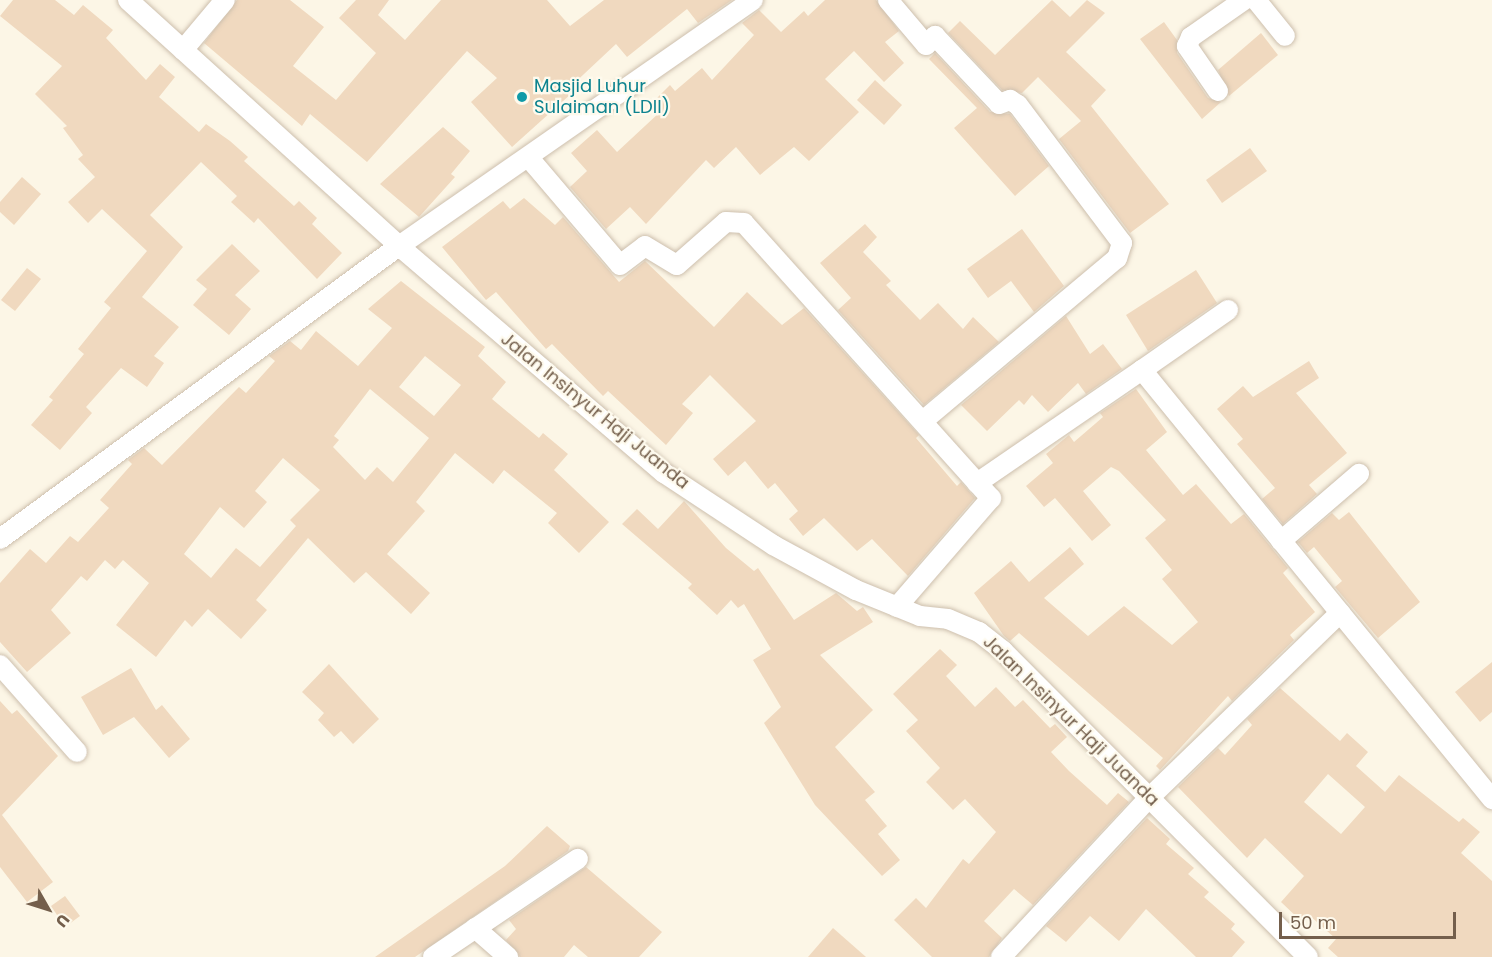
<!DOCTYPE html>
<html>
<head>
<meta charset="utf-8">
<style>
	body { margin:0 }
	#map { position:relative; width:1492px; height:957px; overflow:hidden; background:#fcf6e6; font-family:Poppins,sans-serif }
	div>[style] { position:absolute }
	.building>* { inset:0; background:#f0d9bf }
	.roads { filter:drop-shadow(0 0 2px #cdbfad) drop-shadow(0 0 2px #cdbfad) }
	.minor>* { height:20px; margin:-10px; padding:0 10px; transform-origin:10px; border-radius:10px; background:#fff }
	.dots>* { width:16px; height:16px; translate:-50% -50%; box-sizing:border-box; border:3px solid #fefaed; border-radius:50% }
	span { translate:-50% -50%; white-space:nowrap; text-align:center; line-height:1.15; -webkit-text-stroke:4.5px #fefaed; paint-order:stroke }
	.culture-label { font-size:18px; color:#0d838f }
	.left { translate:0 -50%; text-align:left }
	.street-label { font-size:18px; color:#745f4c }
	.north { position:absolute; left:18px; top:879px; width:60px; height:60px; -webkit-text-stroke:4px #fefaed; paint-order:stroke; rotate:129deg; font-size:16px; font-weight:700; line-height:24px; text-align:center; color:#745f4c }
	.north::after { content:''; display:block; margin:auto; width:21px; height:27px; background:#745f4c; clip-path:polygon(50% 0,100% 100%,50% 72%,0 100%) }
	.scale { position:absolute; left:1279px; top:912px; width:177px; height:27px; box-sizing:border-box; border:3px solid #745f4c; border-top:0; padding-left:8px; font-size:18px; line-height:21px; white-space:nowrap; color:#745f4c; -webkit-text-stroke:4px #fefaed; paint-order:stroke }
</style>
</head>
<body>
<div id="map">
	<div class="building">
		<i style="clip-path:polygon(13px 0,55px 0,74px 15px,83px 5px,113px 30px,106px 38px,146px 80px,160px 64px,175px 77px,159px 97px,199px 132px,206px 124px,230px 141px,248px 157px,244px 161px,294px 206px,299px 201px,317px 218px,312px 224px,342px 253px,317px 279px,258px 218px,254px 223px,231px 202px,237px 196px,201px 162px,150px 215px,183px 247px,142px 297px,179px 327px,154px 356px,164px 363px,147px 387px,121px 368px,86px 407px,92px 413px,60px 450px,31px 425px,53px 400px,49px 397px,84px 354px,78px 349px,111px 308px,104px 302px,147px 251px,102px 209px,88px 223px,68px 202px,95px 177px,78px 159px,83px 155px,63px 128px,67px 126px,35px 94px,62px 66px,0 16px)"></i>
		<i style="clip-path:polygon(237px 0,290px 0,324px 27px,293px 66px,336px 100px,376px 53px,339px 18px,356px 0,389px 0,378px 15px,405px 40px,441px 0,547px 0,570px 26px,604px 0,732px 0,698px 23px,687px 9px,627px 57px,616px 44px,568px 89px,572px 93px,512px 147px,471px 102px,497px 78px,467px 51px,367px 162px,310px 114px,302px 126px,204px 43px)"></i>
		<i style="clip-path:polygon(825px 0,876px 0,899px 31px,885px 42px,904px 63px,884px 82px,854px 51px,825px 79px,859px 112px,809px 161px,794px 147px,760px 175px,736px 147px,714px 168px,706px 160px,646px 224px,630px 207px,606px 229px,570px 187px,587px 171px,571px 153px,597px 130px,617px 152px,660px 112px,652px 103px,670px 85px,675px 91px,702px 68px,712px 80px,754px 35px,742px 23px,759px 10px,781px 32px,804px 11px,808px 16px)"></i>
		<i style="clip-path:polygon(1052px 0,1070px 17px,1087px 0,1105px 13px,1066px 52px,1106px 90px,1091px 106px,1169px 204px,1130px 233px,1059px 139px,1081px 121px,1038px 77px,1022px 93px,1002px 90px,948px 33px,960px 21px,995px 55px)"></i>
		<i style="clip-path:polygon(1164px 22px,1177px 40px,1177px 53px,1208px 98px,1221px 102px,1202px 119px,1140px 39px)"></i>
		<i style="clip-path:polygon(1261px 33px,1278px 55px,1229px 96px,1218px 70px)"></i>
		<i style="clip-path:polygon(935px 53px,990px 112px,1010px 114px,1049px 166px,1015px 196px,954px 128px,977px 108px,929px 59px)"></i>
		<i style="clip-path:polygon(875px 80px,902px 105px,884px 125px,857px 100px)"></i>
		<i style="clip-path:polygon(443px 127px,470px 151px,451px 174px,455px 177px,419px 217px,380px 184px)"></i>
		<i style="clip-path:polygon(1250px 148px,1267px 171px,1222px 203px,1206px 180px)"></i>
		<i style="clip-path:polygon(22px 177px,41px 194px,14px 225px,0 212px,0 202px)"></i>
		<i style="clip-path:polygon(524px 198px,555px 225px,563px 217px,619px 282px,645px 261px,714px 327px,747px 292px,782px 325px,804px 308px,919px 435px,916px 438px,957px 486px,961px 482px,975px 498px,908px 576px,872px 539px,857px 551px,824px 518px,803px 536px,789px 519px,798px 511px,775px 483px,768px 489px,745px 461px,728px 476px,713px 459px,756px 421px,710px 375px,682px 404px,693px 413px,666px 445px,608px 391px,603px 396px,552px 344px,546px 349px,496px 292px,486px 300px,442px 247px,503px 201px,510px 209px)"></i>
		<i style="clip-path:polygon(865px 224px,877px 237px,863px 252px,891px 281px,886px 285px,920px 320px,938px 303px,963px 329px,973px 317px,999px 342px,924px 405px,838px 310px,851px 298px,820px 263px)"></i>
		<i style="clip-path:polygon(1022px 229px,1064px 286px,1034px 312px,1011px 281px,988px 298px,967px 269px)"></i>
		<i style="clip-path:polygon(232px 244px,260px 271px,235px 295px,251px 309px,229px 335px,193px 305px,207px 289px,196px 280px)"></i>
		<i style="clip-path:polygon(27px 268px,41px 279px,15px 311px,1px 300px)"></i>
		<i style="clip-path:polygon(1196px 270px,1217px 303px,1148px 351px,1126px 315px)"></i>
		<i style="clip-path:polygon(evenodd,401px 281px,485px 347px,478px 356px,506px 382px,492px 399px,539px 438px,543px 433px,568px 454px,554px 470px,609px 522px,579px 553px,548px 523px,557px 513px,504px 470px,493px 484px,455px 453px,416px 502px,425px 511px,387px 554px,430px 593px,411px 614px,366px 572px,354px 583px,308px 538px,256px 600px,267px 610px,241px 639px,208px 609px,192px 627px,185px 620px,156px 657px,116px 625px,149px 583px,123px 560px,115px 569px,105px 560px,87px 581px,81px 576px,51px 610px,71px 633px,27px 672px,0 642px,0 583px,30px 549px,46px 563px,70px 536px,78px 542px,109px 508px,100px 500px,132px 464px,128px 460px,144px 448px,162px 465px,239px 387px,246px 393px,275px 361px,269px 356px,290px 341px,301px 350px,316px 331px,358px 366px,392px 328px,368px 309px,401px 281px,425px 356px,461px 385px,434px 416px,399px 387px,425px 356px,401px 281px,370px 389px,429px 438px,393px 482px,377px 467px,365px 480px,333px 447px,339px 440px,334px 436px,370px 389px,401px 281px,283px 458px,320px 490px,290px 520px,296px 526px,260px 567px,236px 548px,211px 578px,184px 554px,220px 507px,244px 528px,267px 502px,255px 491px,283px 458px)"></i>
		<i style="clip-path:polygon(1066px 316px,1090px 354px,1103px 344px,1122px 369px,1086px 394px,1078px 383px,1048px 412px,1032px 395px,1024px 405px,1019px 400px,987px 431px,961px 405px)"></i>
		<i style="clip-path:polygon(1309px 361px,1319px 378px,1296px 393px,1347px 453px,1309px 485px,1317px 494px,1283px 524px,1262px 499px,1275px 488px,1237px 444px,1243px 439px,1217px 409px,1243px 386px,1253px 397px)"></i>
		<i style="clip-path:polygon(1136px 389px,1167px 432px,1146px 450px,1183px 495px,1196px 484px,1231px 524px,1244px 514px,1288px 568px,1283px 573px,1315px 612px,1290px 635px,1294px 640px,1232px 701px,1228px 696px,1160px 770px,1156px 766px,1163px 758px,1019px 633px,1010px 641px,1004px 636px,974px 593px,1011px 561px,1029px 582px,1070px 547px,1084px 564px,1044px 598px,1088px 636px,1124px 606px,1172px 645px,1198px 622px,1162px 579px,1172px 570px,1145px 538px,1166px 520px,1119px 471px,1111px 467px,1083px 491px,1111px 525px,1092px 541px,1055px 498px,1044px 507px,1026px 486px,1053px 463px,1046px 454px,1069px 435px,1074px 442px,1103px 417px,1100px 413px)"></i>
		<i style="clip-path:polygon(684px 501px,726px 548px,754px 571px,758px 568px,794px 620px,836px 593px,857px 611px,863px 607px,873px 622px,820px 655px,873px 710px,835px 747px,875px 792px,865px 800px,887px 826px,878px 834px,900px 860px,882px 876px,815px 805px,764px 723px,781px 707px,753px 660px,771px 649px,744px 604px,738px 608px,731px 600px,717px 615px,688px 588px,692px 584px,622px 524px,637px 509px,658px 529px)"></i>
		<i style="clip-path:polygon(1349px 512px,1420px 602px,1378px 638px,1335px 587px,1342px 581px,1314px 547px,1307px 553px,1298px 542px,1332px 513px,1339px 520px)"></i>
		<i style="clip-path:polygon(940px 649px,957px 665px,946px 676px,975px 707px,996px 687px,1015px 707px,1023px 700px,1050px 728px,1055px 724px,1067px 737px,1051px 752px,1069px 771px,1107px 805px,1118px 793px,1129px 802px,1033px 905px,1014px 889px,984px 921px,1002px 938px,989px 957px,932px 957px,894px 920px,916px 898px,926px 908px,963px 859px,969px 864px,996px 832px,965px 799px,953px 810px,926px 782px,940px 768px,906px 731px,918px 720px,893px 694px)"></i>
		<i style="clip-path:polygon(1492px 662px,1492px 712px,1480px 722px,1455px 692px)"></i>
		<i style="clip-path:polygon(329px 664px,379px 719px,353px 744px,341px 731px,334px 737px,318px 720px,324px 713px,302px 692px)"></i>
		<i style="clip-path:polygon(131px 668px,156px 710px,162px 705px,190px 739px,169px 758px,134px 717px,103px 735px,81px 697px)"></i>
		<i style="clip-path:polygon(evenodd,1280px 688px,1340px 741px,1347px 733px,1368px 752px,1356px 766px,1385px 792px,1399px 775px,1459px 822px,1463px 818px,1480px 832px,1461px 853px,1492px 881px,1492px 957px,1338px 957px,1328px 948px,1336px 939px,1308px 914px,1301px 921px,1281px 902px,1304px 876px,1265px 838px,1247px 858px,1178px 787px,1218px 748px,1225px 755px,1252px 725px,1247px 719px,1280px 688px,1328px 774px,1365px 807px,1341px 834px,1304px 802px,1328px 774px)"></i>
		<i style="clip-path:polygon(0 701px,12px 714px,17px 710px,58px 756px,2px 815px,53px 882px,27px 902px,0 867px)"></i>
		<i style="clip-path:polygon(1147px 818px,1170px 839px,1166px 844px,1194px 868px,1188px 874px,1209px 892px,1204px 897px,1235px 924px,1231px 929px,1245px 942px,1232px 957px,1196px 957px,1146px 909px,1119px 941px,1090px 916px,1066px 942px,1046px 926px)"></i>
		<i style="clip-path:polygon(547px 826px,570px 846px,568px 851px,415px 957px,375px 957px,505px 866px)"></i>
		<i style="clip-path:polygon(586px 867px,662px 932px,639px 957px,588px 957px,574px 945px,564px 957px,520px 957px,506px 940px,516px 929px,509px 920px)"></i>
		<i style="clip-path:polygon(65px 896px,80px 916px,65px 927px,51px 906px)"></i>
		<i style="clip-path:polygon(833px 928px,866px 957px,808px 957px)"></i>
	</div>
	<div class="roads">
		<div class="minor">
			<i style="left:128px;top:0;width:366px;rotate:42.2deg"></i>
			<i style="left:399px;top:246px;width:349px;rotate:40.6deg"></i>
			<i style="left:664px;top:473px;width:131px;rotate:33.4deg"></i>
			<i style="left:773px;top:545px;width:94px;rotate:28.5deg"></i>
			<i style="left:856px;top:590px;width:69px;rotate:22.1deg"></i>
			<i style="left:920px;top:616px;width:28px;rotate:6deg"></i>
			<i style="left:948px;top:619px;width:34px;rotate:23deg"></i>
			<i style="left:979px;top:632px;width:31px;rotate:38deg"></i>
			<i style="left:1003px;top:651px;width:432px;rotate:45.1deg"></i>
			<i style="left:888px;top:0;width:59px;rotate:49.8deg"></i>
			<i style="left:926px;top:45px;width:13px;rotate:-45deg"></i>
			<i style="left:935px;top:36px;width:93px;rotate:46.7deg"></i>
			<i style="left:999px;top:104px;width:12px;rotate:-20deg"></i>
			<i style="left:1010px;top:100px;width:9px;rotate:32deg"></i>
			<i style="left:1018px;top:105px;width:173px;rotate:53deg"></i>
			<i style="left:1122px;top:243px;width:16px;rotate:108deg"></i>
			<i style="left:1117px;top:258px;width:253px;rotate:140deg"></i>
			<i style="left:1256px;top:0;width:46px;rotate:51.1deg"></i>
			<i style="left:183px;top:50px;width:65px;rotate:-50deg"></i>
			<i style="left:1218px;top:91px;width:55px;rotate:-124.6deg"></i>
			<i style="left:1187px;top:46px;width:10px;rotate:-66deg"></i>
			<i style="left:1191px;top:37px;width:65px;rotate:-34.9deg"></i>
			<i style="left:529px;top:158px;width:140px;rotate:49.6deg"></i>
			<i style="left:620px;top:265px;width:31px;rotate:-37deg"></i>
			<i style="left:645px;top:246px;width:37px;rotate:31deg"></i>
			<i style="left:677px;top:265px;width:65px;rotate:-41.3deg"></i>
			<i style="left:726px;top:222px;width:18px;rotate:3deg"></i>
			<i style="left:744px;top:223px;width:370px;rotate:48.1deg"></i>
			<i style="left:991px;top:498px;width:144px;rotate:130.8deg"></i>
			<i style="left:1142px;top:370px;width:105px;rotate:-34.9deg"></i>
			<i style="left:977px;top:483px;width:200px;rotate:-34.4deg"></i>
			<i style="left:1142px;top:370px;width:554px;rotate:50.79deg"></i>
			<i style="left:0;top:539px;width:495px;rotate:-36.3deg"></i>
			<i style="left:399px;top:246px;width:431px;rotate:-34.8deg"></i>
			<i style="left:1281px;top:541px;width:103px;rotate:-40.7deg"></i>
			<i style="left:0;top:665px;width:116px;rotate:48.5deg"></i>
			<i style="left:475px;top:928px;width:44px;rotate:41.3deg"></i>
			<i style="left:433px;top:957px;width:175px;rotate:-34.1deg"></i>
			<i style="left:1001px;top:957px;width:217px;rotate:-47.1deg"></i>
			<i style="left:1149px;top:798px;width:266px;rotate:-44.1deg"></i>
		</div>
	</div>
	<div class="dots">
		<i style="left:522px;top:97px;background:#0f9aa8"></i>
	</div>
	<div class="culture-label">
		<span class="left" style="left:534px;top:97px">Masjid Luhur<br>Sulaiman (LDII)</span>
	</div>
	<div class="street-label">
		<span style="left:595px;top:411px;rotate:39deg">Jalan Insinyur Haji Juanda</span>
		<span style="left:1071px;top:721px;rotate:44deg">Jalan Insinyur Haji Juanda</span>
	</div>
	<div class="north">U</div>
	<div class="scale">50 m</div>
</div>
</body>
</html>
